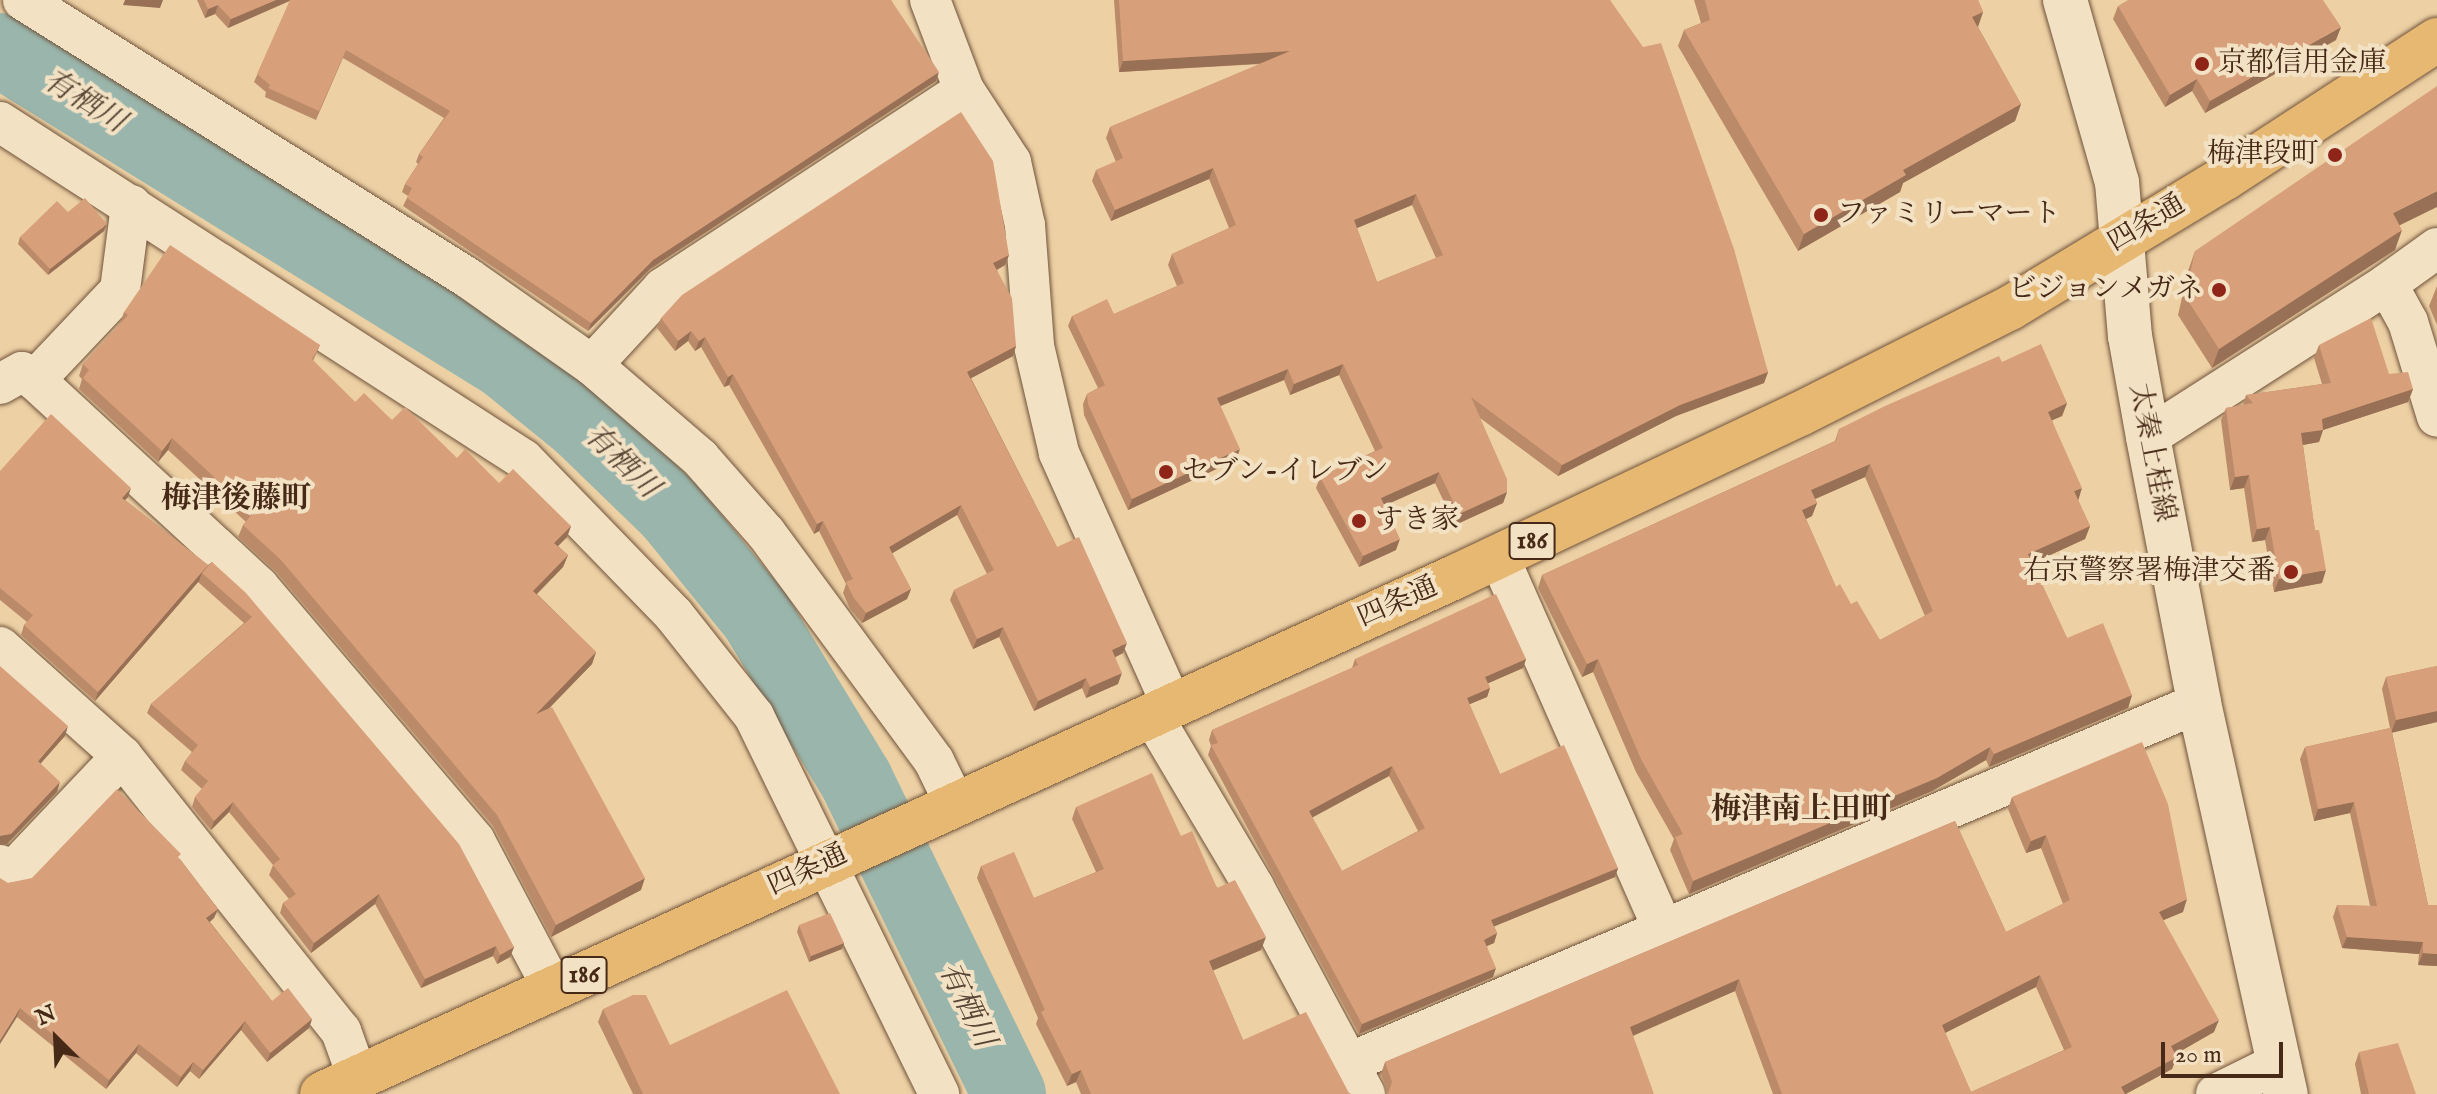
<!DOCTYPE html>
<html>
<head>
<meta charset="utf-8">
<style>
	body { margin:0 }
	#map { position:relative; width:2437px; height:1094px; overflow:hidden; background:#edd1a5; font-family:"IM FELL English","Noto Serif JP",serif }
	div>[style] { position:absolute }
	.river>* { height:74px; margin:-37px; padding:0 37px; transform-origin:37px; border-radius:37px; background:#9ab6ac }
	.roads { filter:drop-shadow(0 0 2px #70533a) drop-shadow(0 0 2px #70533a) }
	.minor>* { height:40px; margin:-20px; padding:0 20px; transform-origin:20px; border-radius:20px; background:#f3e1c4 }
	.secondary>* { height:44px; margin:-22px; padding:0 22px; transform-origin:22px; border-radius:22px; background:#f3e1c4 }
	.primary>* { height:44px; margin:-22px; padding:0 22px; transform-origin:22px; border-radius:22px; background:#e6b872 }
	.wall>* { inset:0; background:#ba8a69 }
	.shaded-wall>* { inset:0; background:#977055 }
	.building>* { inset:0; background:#d8a07a }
	.dots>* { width:22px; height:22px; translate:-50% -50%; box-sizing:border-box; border:4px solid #f3e1c4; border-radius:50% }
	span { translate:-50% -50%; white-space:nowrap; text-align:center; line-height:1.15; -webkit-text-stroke:8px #f3e1c4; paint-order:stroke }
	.shield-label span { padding:2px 6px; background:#f3e1c4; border:2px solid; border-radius:6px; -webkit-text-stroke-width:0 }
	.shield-label { font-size:26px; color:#462917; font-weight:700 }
	.poi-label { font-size:28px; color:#462917 }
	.left { translate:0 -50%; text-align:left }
	.right { translate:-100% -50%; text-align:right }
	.street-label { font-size:28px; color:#462917 }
	.water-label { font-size:30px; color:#574535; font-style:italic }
	.neighbourhood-label { font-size:30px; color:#462917; font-weight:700 }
	.north { position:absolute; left:16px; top:998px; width:80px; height:80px; -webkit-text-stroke:6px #f3e1c4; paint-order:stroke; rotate:336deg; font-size:22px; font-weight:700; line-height:32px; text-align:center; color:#462917 }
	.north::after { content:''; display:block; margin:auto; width:28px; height:36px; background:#462917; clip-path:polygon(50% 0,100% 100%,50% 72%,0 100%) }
	.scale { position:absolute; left:2161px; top:1042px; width:122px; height:36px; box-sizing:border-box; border:4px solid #462917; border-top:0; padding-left:10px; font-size:24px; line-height:28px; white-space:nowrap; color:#462917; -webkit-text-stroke:6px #f3e1c4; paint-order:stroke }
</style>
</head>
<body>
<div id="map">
	<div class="river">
		<i style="left:0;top:50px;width:594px;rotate:31.71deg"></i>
		<i style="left:505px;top:362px;width:98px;rotate:39.2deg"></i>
		<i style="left:581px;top:424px;width:125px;rotate:44deg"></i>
		<i style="left:671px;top:511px;width:136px;rotate:50.9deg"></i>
		<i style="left:757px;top:617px;width:191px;rotate:58.7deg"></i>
		<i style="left:856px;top:780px;width:349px;rotate:64deg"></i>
	</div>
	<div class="roads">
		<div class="minor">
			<i style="left:23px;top:0;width:525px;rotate:31.99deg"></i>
			<i style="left:468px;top:278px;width:151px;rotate:35.1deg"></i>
			<i style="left:592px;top:365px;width:143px;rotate:40.7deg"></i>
			<i style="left:700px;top:458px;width:100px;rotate:48.7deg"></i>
			<i style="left:766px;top:533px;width:283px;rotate:53.6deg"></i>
			<i style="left:934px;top:761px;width:48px;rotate:64deg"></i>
			<i style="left:930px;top:0;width:96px;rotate:69.3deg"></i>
			<i style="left:964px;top:90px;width:86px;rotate:56.9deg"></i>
			<i style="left:1011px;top:162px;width:65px;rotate:77.5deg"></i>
			<i style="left:1025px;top:225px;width:121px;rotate:85.7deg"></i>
			<i style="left:1034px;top:346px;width:110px;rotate:76.8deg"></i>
			<i style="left:1059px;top:453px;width:277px;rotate:65.9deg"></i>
			<i style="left:0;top:122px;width:622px;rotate:32.8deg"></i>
			<i style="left:523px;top:459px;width:217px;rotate:45.9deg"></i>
			<i style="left:674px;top:615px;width:129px;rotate:51.6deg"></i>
			<i style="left:754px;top:716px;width:421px;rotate:63.9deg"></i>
			<i style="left:2437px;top:248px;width:62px;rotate:144.2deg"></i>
			<i style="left:2387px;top:284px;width:43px;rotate:61.1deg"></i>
			<i style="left:2408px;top:322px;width:99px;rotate:73deg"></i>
			<i style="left:592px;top:365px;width:105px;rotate:-47.3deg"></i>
			<i style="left:663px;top:288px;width:360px;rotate:-33.3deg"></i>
			<i style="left:35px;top:380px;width:124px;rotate:-46.6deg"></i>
			<i style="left:120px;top:290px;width:86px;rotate:-82.6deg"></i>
			<i style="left:0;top:384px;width:25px;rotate:-29deg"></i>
			<i style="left:22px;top:372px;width:15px;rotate:32deg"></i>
			<i style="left:35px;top:380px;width:305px;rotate:42.7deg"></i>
			<i style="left:259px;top:587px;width:333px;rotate:49.6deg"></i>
			<i style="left:475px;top:841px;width:167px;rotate:62.2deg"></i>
			<i style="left:2148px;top:437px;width:284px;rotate:-32.6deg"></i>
			<i style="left:1499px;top:557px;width:404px;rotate:66.2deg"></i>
			<i style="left:0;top:647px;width:164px;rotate:41.8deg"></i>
			<i style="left:122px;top:756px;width:352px;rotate:51.5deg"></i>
			<i style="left:341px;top:1031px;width:50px;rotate:70.1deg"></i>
			<i style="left:1152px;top:715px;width:200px;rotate:59.3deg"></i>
			<i style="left:1254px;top:887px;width:235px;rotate:61.8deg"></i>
			<i style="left:0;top:865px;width:14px;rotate:25deg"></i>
			<i style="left:13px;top:871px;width:158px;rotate:-46.5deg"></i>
			<i style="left:1351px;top:1062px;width:921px;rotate:-22.95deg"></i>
			<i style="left:2216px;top:1094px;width:70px;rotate:-26.2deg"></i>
		</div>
		<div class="secondary">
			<i style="left:2065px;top:0;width:189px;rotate:74.1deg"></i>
			<i style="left:2117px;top:182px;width:155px;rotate:85.2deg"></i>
			<i style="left:2130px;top:336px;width:103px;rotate:79.9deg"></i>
			<i style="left:2148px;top:437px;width:271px;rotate:79.1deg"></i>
			<i style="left:2199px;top:703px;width:401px;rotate:77.5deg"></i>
		</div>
		<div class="primary">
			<i style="left:322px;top:1094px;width:1248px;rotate:-24.53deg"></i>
			<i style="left:1457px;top:576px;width:379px;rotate:-25.3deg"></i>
			<i style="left:1800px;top:414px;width:235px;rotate:-26.8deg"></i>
			<i style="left:2010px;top:308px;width:251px;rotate:-31.2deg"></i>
			<i style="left:2225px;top:178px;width:253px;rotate:-33.1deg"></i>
		</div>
	</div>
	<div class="wall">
		<i style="clip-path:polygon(197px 0,891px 0,936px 81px,650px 269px,588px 331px,403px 206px,408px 196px,402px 192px,405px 184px,418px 164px,416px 162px,419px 154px,444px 118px,343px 58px,316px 120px,265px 97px,266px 92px,254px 82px,290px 1px,228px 28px,215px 14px,205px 18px)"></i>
		<i style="clip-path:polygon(evenodd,1114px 0,1610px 0,1768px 372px,1764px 383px,1676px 416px,1558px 476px,1480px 418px,1507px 492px,1503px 503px,1455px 525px,1435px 483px,1384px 505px,1396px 550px,1359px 567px,1316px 488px,1320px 477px,1375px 451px,1339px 375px,1290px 395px,1284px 380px,1220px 406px,1236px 460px,1128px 510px,1084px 415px,1083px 404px,1087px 394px,1098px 388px,1068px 326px,1072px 316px,1114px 314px,1177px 286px,1168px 265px,1172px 254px,1229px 228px,1209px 179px,1111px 221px,1092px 181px,1096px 170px,1116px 162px,1106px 138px,1110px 127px,1261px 64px,1119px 72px,1114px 0,1412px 205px,1436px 258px,1377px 282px,1357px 228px,1412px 205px)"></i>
		<i style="clip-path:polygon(1694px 0,1978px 0,1983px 12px,1978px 27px,2021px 104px,2015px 121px,1903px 183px,1900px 192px,1798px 251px,1678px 46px,1684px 30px,1701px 23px)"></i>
		<i style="clip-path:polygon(2118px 6px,2336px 40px,2205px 113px,2192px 91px,2165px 107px,2113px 19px)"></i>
		<i style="clip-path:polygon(68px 212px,104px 231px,48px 275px,18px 244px,20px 237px)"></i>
		<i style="clip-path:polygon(2400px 226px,2395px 250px,2212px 368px,2178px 315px,2188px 271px,2195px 251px)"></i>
		<i style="clip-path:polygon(1009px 255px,1005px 265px,997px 270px,1016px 346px,1013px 356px,971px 378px,1057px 547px,1123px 653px,1115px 657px,1118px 684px,1086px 698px,1082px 688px,1034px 711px,999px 637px,973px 649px,950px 600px,954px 590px,987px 574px,957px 515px,892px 553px,911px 589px,907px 599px,862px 623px,850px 609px,843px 593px,846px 584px,819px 531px,814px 534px,729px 385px,724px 387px,701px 347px,695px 351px,688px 341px,675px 351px,657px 328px,661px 318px)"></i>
		<i style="clip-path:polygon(2437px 286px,2437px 325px,2429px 306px)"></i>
		<i style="clip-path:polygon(124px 312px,320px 345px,313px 361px,355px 402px,392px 420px,571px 526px,567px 537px,558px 546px,568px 555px,563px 567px,537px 594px,596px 652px,592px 664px,549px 708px,641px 890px,551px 937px,493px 826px,276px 572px,238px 537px,243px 525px,246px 522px,168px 450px,158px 462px,79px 389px,82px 379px,79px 376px,83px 364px,120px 324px)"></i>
		<i style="clip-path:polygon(2319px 345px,2389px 374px,2413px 389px,2408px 402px,2323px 430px,2319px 442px,2303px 445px,2322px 583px,2274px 592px,2265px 540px,2252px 542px,2244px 488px,2230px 490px,2221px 420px,2226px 408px,2243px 405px,2246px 395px,2322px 384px,2314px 358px)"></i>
		<i style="clip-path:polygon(evenodd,2002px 362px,2067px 403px,2062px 416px,2052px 420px,2078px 500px,2090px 526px,2085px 539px,2032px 563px,2067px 638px,2132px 695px,2128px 708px,1989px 767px,1986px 760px,1932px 791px,1689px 894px,1670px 850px,1674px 839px,1636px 772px,1593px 672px,1582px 677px,1538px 588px,1542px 575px,1835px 441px,1839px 429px,2002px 362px,1865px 477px,1925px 616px,1880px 640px,1836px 587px,1806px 519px,1812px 516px,1817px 503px,1815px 499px,1865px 477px)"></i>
		<i style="clip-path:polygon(0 471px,128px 497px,125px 500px,208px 565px,212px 562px,514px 947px,510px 957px,497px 964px,493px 956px,421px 988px,375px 904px,311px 953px,280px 913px,283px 903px,289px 899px,269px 875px,273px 865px,229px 812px,211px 830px,192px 807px,195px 797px,202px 789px,181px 770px,185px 761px,192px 752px,147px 713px,151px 704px,244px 623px,198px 582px,199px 581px,95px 701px,21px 635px,24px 625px,27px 622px,0 600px)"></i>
		<i style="clip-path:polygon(evenodd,1355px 659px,1526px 659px,1523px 668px,1488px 683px,1490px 688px,1487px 697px,1469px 704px,1500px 774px,1618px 868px,1615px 877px,1494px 926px,1497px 933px,1494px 943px,1487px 946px,1493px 977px,1359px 1034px,1208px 755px,1211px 746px,1209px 740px,1212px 730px,1352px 668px,1355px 659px,1389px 776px,1418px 831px,1342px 871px,1312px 817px,1389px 776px)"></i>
		<i style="clip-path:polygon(2437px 666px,2437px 722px,2392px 732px,2428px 905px,2437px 905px,2437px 966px,2418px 965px,2419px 954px,2342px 948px,2333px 917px,2337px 905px,2370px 906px,2350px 813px,2314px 821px,2300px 759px,2305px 747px,2390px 728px,2382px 689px,2386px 677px)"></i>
		<i style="clip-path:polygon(evenodd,2012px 797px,2183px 912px,2163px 920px,2214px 1032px,2175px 1054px,2172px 1069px,2125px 1094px,1773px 1094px,1735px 991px,1633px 1036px,1388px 1094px,1381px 1074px,1385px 1062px,1955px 821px,2006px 932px,2063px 904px,2041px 848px,2026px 853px,2008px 809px,2012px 797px,2036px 987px,2064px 1050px,1971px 1092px,1945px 1033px,2036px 987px)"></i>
		<i style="clip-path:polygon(1076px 807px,1181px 836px,1261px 950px,1213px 970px,1243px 1040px,1351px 1094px,1081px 1094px,1076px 1082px,1067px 1086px,1036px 1024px,1038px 1018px,977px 878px,981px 866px,1034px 898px,1096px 872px,1072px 819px)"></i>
		<i style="clip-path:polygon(180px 859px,218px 909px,214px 918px,210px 922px,272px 1001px,312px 1019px,309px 1028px,267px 1062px,241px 1030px,199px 1079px,190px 1071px,177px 1087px,136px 1053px,106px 1089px,17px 1017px,8px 883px)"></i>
		<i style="clip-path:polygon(799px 925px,844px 943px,842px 949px,809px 962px,797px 932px)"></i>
		<i style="clip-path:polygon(603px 1009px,670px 1045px,840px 1094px,633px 1094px,598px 1022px)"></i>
		<i style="clip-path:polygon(2359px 1052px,2416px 1094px,2361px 1094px,2355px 1064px)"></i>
	</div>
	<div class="shaded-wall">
		<i style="clip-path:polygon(125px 0,163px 0,160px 8px,123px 5px)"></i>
		<i style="clip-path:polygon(276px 0,291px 0,228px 28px,231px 19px)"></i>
		<i style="clip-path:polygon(218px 5px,215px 14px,205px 18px,208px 9px)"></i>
		<i style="clip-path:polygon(1983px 12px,1977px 29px,1972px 17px)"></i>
		<i style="clip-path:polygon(2341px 27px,2336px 40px,2205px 113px,2210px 101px)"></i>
		<i style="clip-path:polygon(1290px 51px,1286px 62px,1119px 72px,1123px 61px)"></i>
		<i style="clip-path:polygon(939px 72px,936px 81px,650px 269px,588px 331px,591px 323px,653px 260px)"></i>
		<i style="clip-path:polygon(2197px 79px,2192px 91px,2165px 107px,2170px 95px)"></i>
		<i style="clip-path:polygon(2021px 104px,2015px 121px,1903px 183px,1900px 192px,1798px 251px,1804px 234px,1903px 170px)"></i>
		<i style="clip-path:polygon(1213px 168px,1209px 179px,1111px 221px,1115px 210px)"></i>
		<i style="clip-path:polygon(2437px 191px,2437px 207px,2386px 232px,2393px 213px)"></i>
		<i style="clip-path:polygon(1416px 194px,1412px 205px,1350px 231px,1354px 220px)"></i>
		<i style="clip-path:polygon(107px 224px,104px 231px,48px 275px,50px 269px)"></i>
		<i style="clip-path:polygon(2402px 230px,2395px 250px,2212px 368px,2219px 349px)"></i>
		<i style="clip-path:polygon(1009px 255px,1005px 265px,989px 274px,993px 263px)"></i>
		<i style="clip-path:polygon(691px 331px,688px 341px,675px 351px,678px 341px)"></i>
		<i style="clip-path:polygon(705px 337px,701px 347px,695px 351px,699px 341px)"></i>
		<i style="clip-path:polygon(1016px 346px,1013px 356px,964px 382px,967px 372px)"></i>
		<i style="clip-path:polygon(1343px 364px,1339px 375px,1290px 395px,1294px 384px)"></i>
		<i style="clip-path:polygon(1288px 369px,1284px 380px,1213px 409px,1217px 398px)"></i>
		<i style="clip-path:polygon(1768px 372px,1764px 383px,1676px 416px,1558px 476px,1562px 465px,1680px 405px)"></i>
		<i style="clip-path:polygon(733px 374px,729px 385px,724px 387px,728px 377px)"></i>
		<i style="clip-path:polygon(2413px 389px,2408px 402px,2323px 430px,2319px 442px,2297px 446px,2301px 433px,2322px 419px)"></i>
		<i style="clip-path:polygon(2067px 403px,2062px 416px,2044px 424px,2048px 412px)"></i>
		<i style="clip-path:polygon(172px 438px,168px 450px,158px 462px,162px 451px)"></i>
		<i style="clip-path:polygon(1240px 449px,1236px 460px,1128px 510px,1132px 499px)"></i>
		<i style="clip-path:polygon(1870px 464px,1865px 477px,1806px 503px,1811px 490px)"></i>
		<i style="clip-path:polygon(1439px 472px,1435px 483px,1377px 509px,1381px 498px)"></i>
		<i style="clip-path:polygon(2249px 475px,2244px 488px,2230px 490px,2235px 477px)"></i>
		<i style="clip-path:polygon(131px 488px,128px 497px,119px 507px,122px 498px)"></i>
		<i style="clip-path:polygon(2082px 488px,2078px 501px,2074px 491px)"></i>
		<i style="clip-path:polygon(1507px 492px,1503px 503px,1455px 525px,1459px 514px)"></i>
		<i style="clip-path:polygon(1817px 503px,1812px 516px,1798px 523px,1802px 510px)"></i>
		<i style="clip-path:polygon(961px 505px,957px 515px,886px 557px,889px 547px)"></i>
		<i style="clip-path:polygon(823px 521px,819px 531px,814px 534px,817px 524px)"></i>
		<i style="clip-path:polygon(571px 526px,567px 537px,550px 554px,554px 543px)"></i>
		<i style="clip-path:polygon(2090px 526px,2085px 539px,2024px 567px,2028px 554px)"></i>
		<i style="clip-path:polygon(2270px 527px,2265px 540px,2252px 542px,2257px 529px)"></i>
		<i style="clip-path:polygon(1400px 539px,1396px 550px,1359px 567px,1363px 556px)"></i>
		<i style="clip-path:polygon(568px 555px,563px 567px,529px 602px,533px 591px)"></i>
		<i style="clip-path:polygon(208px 565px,202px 573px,199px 581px,95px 701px,98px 692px)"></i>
		<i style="clip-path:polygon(2326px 570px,2322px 583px,2274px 592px,2279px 579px)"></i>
		<i style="clip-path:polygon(911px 589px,907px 599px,862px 623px,866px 613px)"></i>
		<i style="clip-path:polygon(1003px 627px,999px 637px,973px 649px,977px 639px)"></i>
		<i style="clip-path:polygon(1127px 643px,1123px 653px,1108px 661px,1112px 650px)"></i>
		<i style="clip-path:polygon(596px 652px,592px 664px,532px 726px,536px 714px)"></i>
		<i style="clip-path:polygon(1526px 659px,1523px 668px,1482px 686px,1485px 677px)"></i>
		<i style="clip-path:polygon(1598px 659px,1593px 672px,1582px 677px,1587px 664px)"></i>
		<i style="clip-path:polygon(1122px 673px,1118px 684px,1086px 698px,1090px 687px)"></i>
		<i style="clip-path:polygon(1086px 678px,1082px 688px,1034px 711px,1038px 701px)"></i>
		<i style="clip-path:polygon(1490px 688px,1487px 697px,1463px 707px,1467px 698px)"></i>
		<i style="clip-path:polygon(2132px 695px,2128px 708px,1989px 767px,1994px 754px)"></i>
		<i style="clip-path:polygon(2437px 711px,2437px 722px,2391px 733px,2396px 720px)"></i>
		<i style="clip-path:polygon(68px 726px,65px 736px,35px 770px,38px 761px)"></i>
		<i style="clip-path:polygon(1990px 747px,1986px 760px,1932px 791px,1689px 894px,1693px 881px)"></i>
		<i style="clip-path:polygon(1392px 766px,1389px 776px,1306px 821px,1309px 811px)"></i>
		<i style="clip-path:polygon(60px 782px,57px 792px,7px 844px,0 845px,0 836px)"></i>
		<i style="clip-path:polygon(233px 802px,229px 812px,211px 830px,214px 821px)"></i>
		<i style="clip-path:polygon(2354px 802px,2350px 813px,2314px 821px,2318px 809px)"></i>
		<i style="clip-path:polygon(2046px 835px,2041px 848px,2026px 853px,2031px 841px)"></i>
		<i style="clip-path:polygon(1618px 868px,1615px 877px,1488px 929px,1491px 920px)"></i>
		<i style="clip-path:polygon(645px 878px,641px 890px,551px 937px,556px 925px)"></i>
		<i style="clip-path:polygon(379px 894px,375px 904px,311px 953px,314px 943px)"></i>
		<i style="clip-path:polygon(2187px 899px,2183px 912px,2154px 924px,2159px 912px)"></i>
		<i style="clip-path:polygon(218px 909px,214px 918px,203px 927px,206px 918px)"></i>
		<i style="clip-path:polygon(1497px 933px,1494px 943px,1480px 949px,1484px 940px)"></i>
		<i style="clip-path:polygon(1266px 937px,1261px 950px,1205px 974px,1209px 961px)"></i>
		<i style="clip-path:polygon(2347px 937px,2423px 942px,2419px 954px,2342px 948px)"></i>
		<i style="clip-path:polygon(844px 943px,842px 949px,809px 962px,811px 956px)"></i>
		<i style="clip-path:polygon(496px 946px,493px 956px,421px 988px,425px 979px)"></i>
		<i style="clip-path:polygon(514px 947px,510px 957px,497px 964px,500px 955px)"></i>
		<i style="clip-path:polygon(2423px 953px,2437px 954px,2437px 966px,2418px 965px)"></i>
		<i style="clip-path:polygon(1496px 968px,1493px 977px,1359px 1034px,1362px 1024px)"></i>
		<i style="clip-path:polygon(2040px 975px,2036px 987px,1937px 1037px,1942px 1025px)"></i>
		<i style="clip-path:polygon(1739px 979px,1735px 991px,1625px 1039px,1630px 1027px)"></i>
		<i style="clip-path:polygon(20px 1008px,17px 1017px,0 1044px,0 1040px)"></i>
		<i style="clip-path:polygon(312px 1019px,309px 1028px,267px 1062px,270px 1053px)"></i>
		<i style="clip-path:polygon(2219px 1020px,2214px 1032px,2167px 1059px,2171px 1046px)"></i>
		<i style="clip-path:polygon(245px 1021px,241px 1030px,199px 1079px,203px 1070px)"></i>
		<i style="clip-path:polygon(139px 1044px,136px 1053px,106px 1089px,109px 1080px)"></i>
		<i style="clip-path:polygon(2177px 1057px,2172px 1069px,2126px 1094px,2118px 1094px,2121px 1087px)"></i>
		<i style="clip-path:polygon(193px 1062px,190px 1071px,177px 1087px,181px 1077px)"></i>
		<i style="clip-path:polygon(1081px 1070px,1076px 1082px,1067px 1086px,1072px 1074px)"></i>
	</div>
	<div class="building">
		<i style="clip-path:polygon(204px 0,276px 0,231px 19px,218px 5px,208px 9px)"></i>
		<i style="clip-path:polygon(290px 0,891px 0,939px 72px,653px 260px,591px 323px,407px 198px,412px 188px,405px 184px,423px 157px,419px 154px,450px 111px,346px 50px,319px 111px,268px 88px,270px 85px,257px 74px)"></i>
		<i style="clip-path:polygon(evenodd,1119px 0,1610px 0,1643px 47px,1661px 43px,1734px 249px,1768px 372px,1680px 405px,1562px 465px,1471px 397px,1507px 479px,1507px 492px,1459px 514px,1439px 472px,1381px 498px,1400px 539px,1363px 556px,1320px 477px,1383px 448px,1343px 364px,1294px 384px,1288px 369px,1217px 398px,1240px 449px,1132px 499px,1088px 404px,1087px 394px,1105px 385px,1072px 316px,1107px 299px,1114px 314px,1184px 283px,1172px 254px,1236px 225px,1213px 168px,1115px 210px,1096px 170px,1123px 158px,1110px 127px,1290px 51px,1123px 61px,1119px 0,1416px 194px,1443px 255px,1377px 282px,1354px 220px,1416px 194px)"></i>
		<i style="clip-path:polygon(1705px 0,1978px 0,1983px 12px,1972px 17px,2021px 104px,1903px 170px,1906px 175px,1804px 234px,1684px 30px,1710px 20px)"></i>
		<i style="clip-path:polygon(2128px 0,2323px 0,2341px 27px,2210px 101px,2197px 79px,2170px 95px,2118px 6px)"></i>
		<i style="clip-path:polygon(2437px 86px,2437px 191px,2393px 213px,2402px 230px,2219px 349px,2185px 296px,2195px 251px)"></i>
		<i style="clip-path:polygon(961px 112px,993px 161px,1009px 255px,993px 263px,1012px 298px,1016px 346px,967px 372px,1057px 547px,1079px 537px,1127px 643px,1112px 650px,1122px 673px,1090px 687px,1086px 678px,1038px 701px,1003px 627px,977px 639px,954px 590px,994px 570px,961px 505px,889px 547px,911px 589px,866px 613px,854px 598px,846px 582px,853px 579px,823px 521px,817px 524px,733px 374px,728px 377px,705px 337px,699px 341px,691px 331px,678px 341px,661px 318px,682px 295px)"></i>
		<i style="clip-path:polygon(85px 198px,107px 224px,50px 269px,20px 237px,57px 201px,68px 212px)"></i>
		<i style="clip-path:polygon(170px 245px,320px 345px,312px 359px,355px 402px,364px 393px,392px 420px,405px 407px,457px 458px,465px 449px,499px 483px,513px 469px,571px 526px,554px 543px,568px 555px,533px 591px,596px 652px,536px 714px,552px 707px,645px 878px,556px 925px,497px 815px,281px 560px,243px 525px,253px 513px,172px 438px,162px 451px,83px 378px,89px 370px,83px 364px,128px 315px,124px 312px)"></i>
		<i style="clip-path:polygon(2371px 318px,2389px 374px,2408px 372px,2413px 389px,2322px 419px,2323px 430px,2301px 433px,2315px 530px,2319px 530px,2326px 570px,2279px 579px,2270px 527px,2257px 529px,2249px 475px,2235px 477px,2226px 408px,2253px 403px,2246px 395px,2331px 383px,2319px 345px)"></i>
		<i style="clip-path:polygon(evenodd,2041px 344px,2067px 403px,2048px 412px,2082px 488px,2074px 491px,2090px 526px,2028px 554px,2067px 638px,2103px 623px,2132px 695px,1994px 754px,1990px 747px,1937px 778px,1693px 881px,1675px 837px,1683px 834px,1641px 759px,1598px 659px,1587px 664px,1542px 575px,1836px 441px,1839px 429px,1885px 406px,1999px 356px,2002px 362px,2041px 344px,1870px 464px,1933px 611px,1880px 640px,1857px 601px,1851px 604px,1840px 584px,1836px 587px,1802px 510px,1817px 503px,1811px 490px,1870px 464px)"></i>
		<i style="clip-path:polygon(51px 414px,131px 488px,122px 498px,208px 565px,98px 692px,24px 625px,33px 615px,0 588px,0 471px)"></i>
		<i style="clip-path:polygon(212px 562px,246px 593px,459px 844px,514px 947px,500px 955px,496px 946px,425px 979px,379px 894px,314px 943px,283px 903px,296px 894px,273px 865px,280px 859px,233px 802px,214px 821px,195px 797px,208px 781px,185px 761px,198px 745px,151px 704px,252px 617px,202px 573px)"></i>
		<i style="clip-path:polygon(evenodd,1496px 594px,1526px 659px,1485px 677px,1490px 688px,1467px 698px,1500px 774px,1564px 745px,1618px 868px,1491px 920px,1497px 933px,1484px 940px,1496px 968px,1362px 1024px,1211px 745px,1218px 743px,1212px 730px,1358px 665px,1355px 659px,1496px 594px,1392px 766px,1425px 828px,1342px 871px,1309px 811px,1392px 766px)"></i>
		<i style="clip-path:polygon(0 666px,68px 726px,38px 761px,60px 782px,11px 834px,0 836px)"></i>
		<i style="clip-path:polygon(2437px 666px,2437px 711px,2396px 720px,2386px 677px)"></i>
		<i style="clip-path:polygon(2391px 728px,2428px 905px,2437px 905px,2437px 954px,2423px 953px,2423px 942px,2347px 937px,2337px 905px,2377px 906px,2354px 802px,2318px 809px,2305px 747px)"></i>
		<i style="clip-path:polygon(evenodd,2142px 742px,2168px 804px,2187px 899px,2159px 912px,2219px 1020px,2171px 1046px,2177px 1057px,2121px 1087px,2125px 1094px,1782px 1094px,1739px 979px,1630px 1027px,1654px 1094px,1388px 1094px,1392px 1082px,1385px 1062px,1955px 821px,2006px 932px,2070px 900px,2046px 835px,2031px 841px,2012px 797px,2142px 742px,2040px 975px,2072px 1047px,1971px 1092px,1942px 1025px,2040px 975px)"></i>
		<i style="clip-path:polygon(1152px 773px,1181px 836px,1192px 831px,1217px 888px,1235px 880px,1266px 937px,1209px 961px,1243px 1040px,1306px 1012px,1349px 1093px,1351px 1094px,1091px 1094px,1081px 1070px,1072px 1074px,1041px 1012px,1045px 1010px,981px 866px,1014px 852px,1034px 898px,1104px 869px,1076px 807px)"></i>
		<i style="clip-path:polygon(117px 789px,181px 854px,178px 857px,218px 909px,206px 918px,272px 1001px,288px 988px,312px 1019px,270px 1053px,245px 1021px,203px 1070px,193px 1062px,181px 1077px,139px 1044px,109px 1080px,20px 1008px,0 1040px,0 878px,8px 883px,32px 878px)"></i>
		<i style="clip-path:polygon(830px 913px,844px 943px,811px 956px,799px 925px)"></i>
		<i style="clip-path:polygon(787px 990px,840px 1094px,643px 1094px,603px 1009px,633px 995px,646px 995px,670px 1045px)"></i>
		<i style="clip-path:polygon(2398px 1043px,2416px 1094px,2369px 1094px,2359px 1052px)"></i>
	</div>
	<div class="dots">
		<i style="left:2202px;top:64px;background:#8f2418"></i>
		<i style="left:2335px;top:155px;background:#8f2418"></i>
		<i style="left:1821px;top:215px;background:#8f2418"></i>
		<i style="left:2219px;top:290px;background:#8f2418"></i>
		<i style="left:1166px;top:472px;background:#8f2418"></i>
		<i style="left:1359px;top:521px;background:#8f2418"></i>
		<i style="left:2291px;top:572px;background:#8f2418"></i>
	</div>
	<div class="shield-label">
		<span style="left:1532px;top:541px">186</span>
		<span style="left:584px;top:975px">186</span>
	</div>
	<div class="poi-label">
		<span class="left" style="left:2218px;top:64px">京都信用金庫</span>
		<span class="right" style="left:2319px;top:155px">梅津段町</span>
		<span class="left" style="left:1837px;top:215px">ファミリーマート</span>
		<span class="right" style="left:2203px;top:290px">ビジョンメガネ</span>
		<span class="left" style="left:1182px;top:472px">セブン-イレブン</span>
		<span class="left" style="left:1375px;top:521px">すき家</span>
		<span class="right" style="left:2275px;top:572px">右京警察署梅津交番</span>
	</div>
	<div class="street-label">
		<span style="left:2147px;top:224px;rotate:-31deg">四条通</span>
		<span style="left:2151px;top:453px;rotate:79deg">太秦上桂線</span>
		<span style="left:1398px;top:603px;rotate:-24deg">四条通</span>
		<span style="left:808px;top:871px;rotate:-25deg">四条通</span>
	</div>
	<div class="water-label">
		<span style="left:84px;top:102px;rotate:32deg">有栖川</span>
		<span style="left:621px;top:462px;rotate:44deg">有栖川</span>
		<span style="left:966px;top:1005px;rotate:64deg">有栖川</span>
	</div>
	<div class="neighbourhood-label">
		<span style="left:236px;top:499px">梅津後藤町</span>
		<span style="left:1801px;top:810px">梅津南上田町</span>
	</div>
	<div class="north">N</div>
	<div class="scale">20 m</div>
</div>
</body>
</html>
